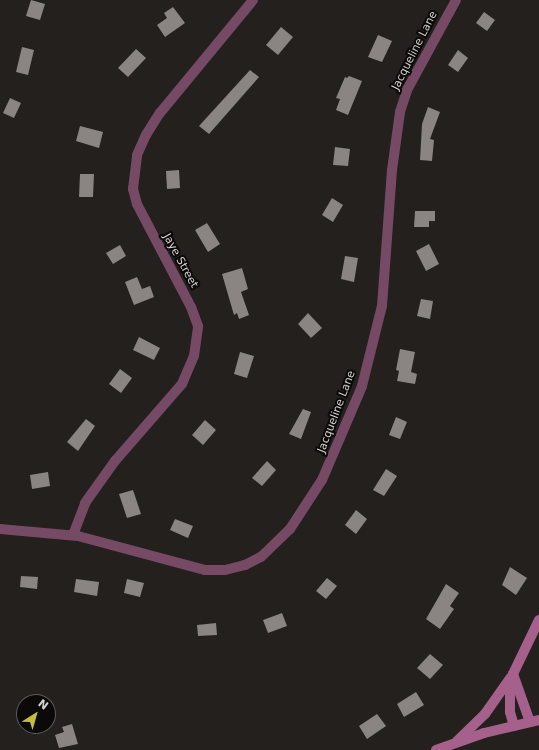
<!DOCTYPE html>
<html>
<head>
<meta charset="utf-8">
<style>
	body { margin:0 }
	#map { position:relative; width:539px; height:750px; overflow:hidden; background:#23201d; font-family:"DejaVu Sans",sans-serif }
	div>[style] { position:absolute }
	.building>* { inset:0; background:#8a8482 }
	.street>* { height:10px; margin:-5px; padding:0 5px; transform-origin:5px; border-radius:5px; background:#764a65 }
	.secondary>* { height:10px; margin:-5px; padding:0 5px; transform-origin:5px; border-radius:5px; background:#a6608c }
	span { translate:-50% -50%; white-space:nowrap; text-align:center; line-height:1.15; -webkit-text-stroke:4px #0b0a08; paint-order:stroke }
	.street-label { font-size:11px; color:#d6d4d1 }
	.north { position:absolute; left:16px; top:694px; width:40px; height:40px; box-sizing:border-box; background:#0b0a08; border:1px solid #5c5b58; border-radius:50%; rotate:37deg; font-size:11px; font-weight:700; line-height:16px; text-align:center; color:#d6d4d1 }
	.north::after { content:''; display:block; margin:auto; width:14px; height:18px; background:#bfbe41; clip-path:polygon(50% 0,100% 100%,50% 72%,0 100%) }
</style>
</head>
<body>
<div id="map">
	<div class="building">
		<i style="clip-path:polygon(31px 0,45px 4px,40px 20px,26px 16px)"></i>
		<i style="clip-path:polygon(173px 7px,185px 23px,165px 37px,157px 25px,167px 18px,164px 13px)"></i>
		<i style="clip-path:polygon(484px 12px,495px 20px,487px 31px,476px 23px)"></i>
		<i style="clip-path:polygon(281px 27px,293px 37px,278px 55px,266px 45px)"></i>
		<i style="clip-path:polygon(378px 35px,392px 41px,382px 62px,368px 57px)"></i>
		<i style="clip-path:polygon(22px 47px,34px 50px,28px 75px,16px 72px)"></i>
		<i style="clip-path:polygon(136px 49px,146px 58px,128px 77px,118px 68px)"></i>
		<i style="clip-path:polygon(458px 50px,468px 58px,458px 72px,448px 65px)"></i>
		<i style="clip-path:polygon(250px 70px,259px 77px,209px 134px,199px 126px)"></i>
		<i style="clip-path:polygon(349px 76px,362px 81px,348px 115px,336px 110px,340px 99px,336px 98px,345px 77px,347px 78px)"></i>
		<i style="clip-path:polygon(10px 98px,21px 103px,14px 118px,3px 113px)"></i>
		<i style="clip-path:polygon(428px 107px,440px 112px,430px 139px,434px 140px,432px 161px,420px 160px,422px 124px)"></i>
		<i style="clip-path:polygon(80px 126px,103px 132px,99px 148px,76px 141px)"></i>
		<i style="clip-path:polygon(335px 147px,350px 149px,348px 166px,333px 165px)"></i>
		<i style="clip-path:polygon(179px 170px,180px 188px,167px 189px,166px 171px)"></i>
		<i style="clip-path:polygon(80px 174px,94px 174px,93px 197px,79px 197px)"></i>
		<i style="clip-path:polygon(332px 198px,343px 205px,333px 222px,322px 215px)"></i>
		<i style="clip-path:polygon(415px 211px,435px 211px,435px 221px,429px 221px,429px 227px,414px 227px)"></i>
		<i style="clip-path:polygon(207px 223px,220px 244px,208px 252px,195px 230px)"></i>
		<i style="clip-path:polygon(429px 244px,439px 264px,426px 271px,416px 251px)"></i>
		<i style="clip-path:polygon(120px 245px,126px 256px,113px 264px,106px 253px)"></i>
		<i style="clip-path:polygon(345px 256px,358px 258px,354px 282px,341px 279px)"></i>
		<i style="clip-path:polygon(242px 268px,248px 289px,241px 292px,249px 315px,239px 319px,237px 313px,234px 315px,222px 274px)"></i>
		<i style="clip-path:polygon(137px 277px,142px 289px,150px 286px,154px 297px,134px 305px,125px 282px)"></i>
		<i style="clip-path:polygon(421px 299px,433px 301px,430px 319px,417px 316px)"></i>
		<i style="clip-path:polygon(308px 313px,322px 328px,311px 338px,298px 324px)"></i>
		<i style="clip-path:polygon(139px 337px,160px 348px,154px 360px,133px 350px)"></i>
		<i style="clip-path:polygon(400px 349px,415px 352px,411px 372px,417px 374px,415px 384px,397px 381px,399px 371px,396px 370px)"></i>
		<i style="clip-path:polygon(240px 352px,254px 356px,247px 378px,234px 374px)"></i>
		<i style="clip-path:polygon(120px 369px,132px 378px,121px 393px,109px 384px)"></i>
		<i style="clip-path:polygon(303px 409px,311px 412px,301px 439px,289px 434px)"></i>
		<i style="clip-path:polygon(396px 417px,407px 422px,400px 439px,389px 435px)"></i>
		<i style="clip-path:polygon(86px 419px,95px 426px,78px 451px,67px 442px)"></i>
		<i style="clip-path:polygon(205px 420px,216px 430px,203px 445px,192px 435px)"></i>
		<i style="clip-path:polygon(267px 461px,276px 470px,262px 486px,252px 478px)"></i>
		<i style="clip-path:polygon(386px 469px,397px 476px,384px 496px,373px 490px)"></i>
		<i style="clip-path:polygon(48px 472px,50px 486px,32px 489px,30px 475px)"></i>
		<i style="clip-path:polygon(133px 490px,141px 514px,127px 518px,119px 494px)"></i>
		<i style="clip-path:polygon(356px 510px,367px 519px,356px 534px,345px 525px)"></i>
		<i style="clip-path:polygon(175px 519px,193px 526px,188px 538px,170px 530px)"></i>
		<i style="clip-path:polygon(510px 567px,527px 578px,516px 595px,502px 585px)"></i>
		<i style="clip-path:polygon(21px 576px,38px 577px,37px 589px,20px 587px)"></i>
		<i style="clip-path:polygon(327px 578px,337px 586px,326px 599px,316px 591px)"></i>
		<i style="clip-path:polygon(76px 579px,99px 582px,97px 596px,74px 592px)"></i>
		<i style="clip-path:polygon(127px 579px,144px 583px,140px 597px,124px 593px)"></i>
		<i style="clip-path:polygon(446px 584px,459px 593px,450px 606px,454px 609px,440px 629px,426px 619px)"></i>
		<i style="clip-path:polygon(282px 613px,287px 626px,268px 633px,263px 620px)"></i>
		<i style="clip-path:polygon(216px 623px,217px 635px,198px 636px,197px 625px)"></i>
		<i style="clip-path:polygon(430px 654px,443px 665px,430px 679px,417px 668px)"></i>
		<i style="clip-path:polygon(416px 692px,424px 705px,404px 717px,397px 704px)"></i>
		<i style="clip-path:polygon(377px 714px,386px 726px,367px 739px,359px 726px)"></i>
		<i style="clip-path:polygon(72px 724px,78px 744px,59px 748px,55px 735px,64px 732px,62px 727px)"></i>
	</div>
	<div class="street">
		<i style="left:0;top:529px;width:78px;rotate:5.1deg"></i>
		<i style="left:78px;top:536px;width:131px;rotate:15deg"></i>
		<i style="left:205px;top:570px;width:20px"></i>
		<i style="left:225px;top:570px;width:21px;rotate:-14deg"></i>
		<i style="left:245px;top:565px;width:18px;rotate:-27deg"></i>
		<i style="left:261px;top:557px;width:40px;rotate:-44deg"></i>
		<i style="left:290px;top:529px;width:59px;rotate:-56.9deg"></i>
		<i style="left:322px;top:480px;width:102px;rotate:-66.9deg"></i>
		<i style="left:362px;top:386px;width:82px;rotate:-76deg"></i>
		<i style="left:382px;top:306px;width:136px;rotate:-85.8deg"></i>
		<i style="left:392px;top:170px;width:59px;rotate:-82.1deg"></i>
		<i style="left:400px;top:112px;width:23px;rotate:-72deg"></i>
		<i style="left:407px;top:90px;width:102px;rotate:-61.4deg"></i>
		<i style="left:73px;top:535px;width:34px;rotate:-69deg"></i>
		<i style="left:85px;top:503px;width:52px;rotate:-54.5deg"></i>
		<i style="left:115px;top:461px;width:102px;rotate:-49deg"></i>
		<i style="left:182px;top:384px;width:30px;rotate:-67deg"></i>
		<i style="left:194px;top:356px;width:30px;rotate:-82deg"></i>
		<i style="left:198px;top:326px;width:20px;rotate:-110deg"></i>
		<i style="left:191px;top:307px;width:116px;rotate:-117.7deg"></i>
		<i style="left:137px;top:204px;width:16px;rotate:-105deg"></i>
		<i style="left:133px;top:189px;width:34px;rotate:-83deg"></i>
		<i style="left:137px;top:155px;width:22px;rotate:-66deg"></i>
		<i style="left:146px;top:135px;width:26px;rotate:-58deg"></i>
		<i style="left:160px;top:113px;width:146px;rotate:-50.5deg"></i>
	</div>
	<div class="secondary">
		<i style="left:513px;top:674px;width:51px;rotate:70.5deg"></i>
		<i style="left:514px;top:726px;width:15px;rotate:-106deg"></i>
		<i style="left:510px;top:712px;width:22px;rotate:-90deg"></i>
		<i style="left:510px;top:690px;width:16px;rotate:-79deg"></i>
		<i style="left:513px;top:674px;width:60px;rotate:-64.3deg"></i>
		<i style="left:457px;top:741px;width:39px;rotate:-44deg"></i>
		<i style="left:485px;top:714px;width:45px;rotate:-54.9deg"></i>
		<i style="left:436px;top:750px;width:51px;rotate:-19.5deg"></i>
		<i style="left:484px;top:733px;width:57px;rotate:-13.3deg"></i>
	</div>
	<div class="street-label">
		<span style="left:415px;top:51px;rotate:-63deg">Jacqueline Lane</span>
		<span style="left:180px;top:261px;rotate:61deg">Jaye Street</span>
		<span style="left:337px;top:412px;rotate:-69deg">Jacqueline Lane</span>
	</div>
	<div class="north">N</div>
</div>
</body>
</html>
